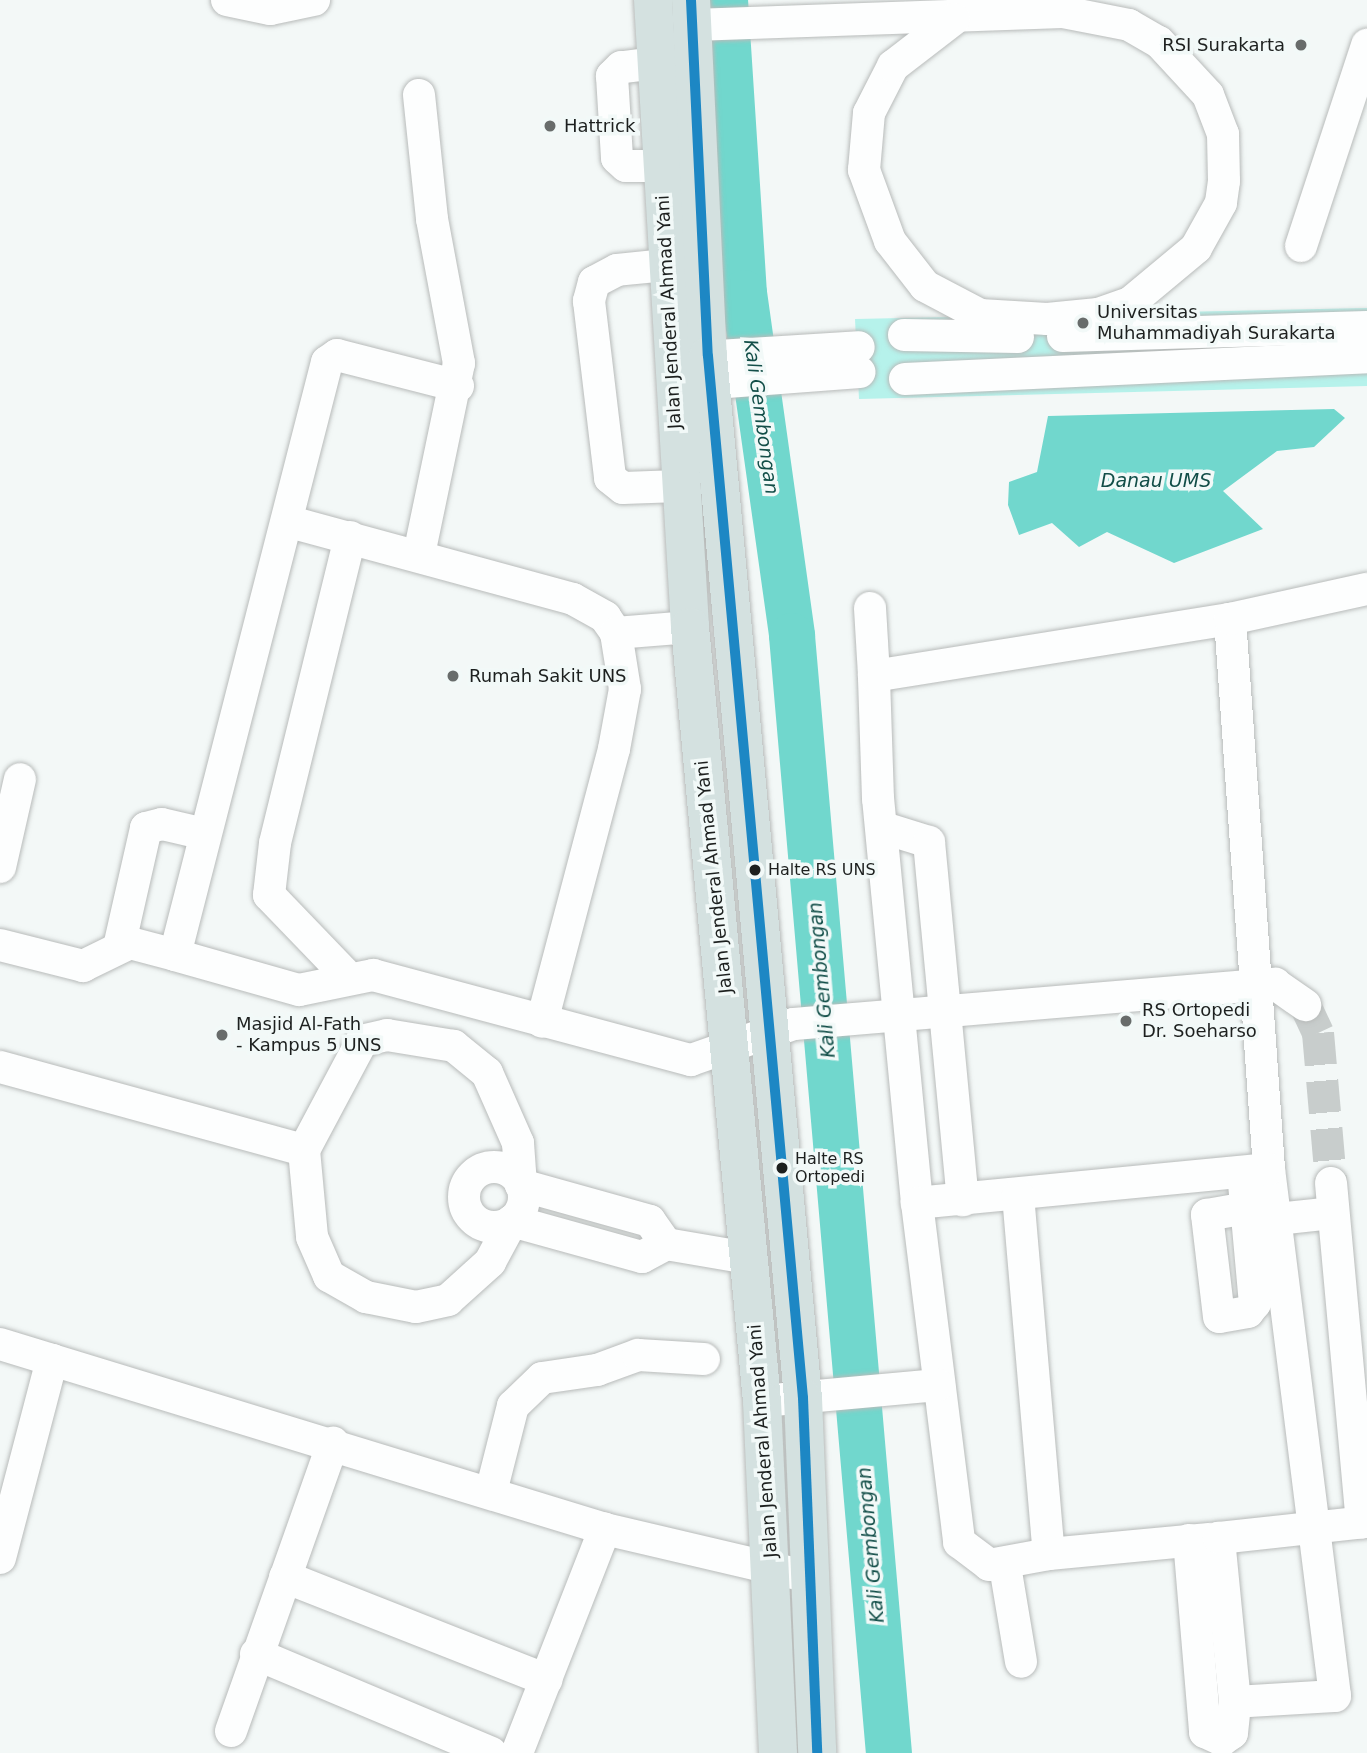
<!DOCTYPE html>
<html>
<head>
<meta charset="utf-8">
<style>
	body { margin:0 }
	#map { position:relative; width:1367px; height:1753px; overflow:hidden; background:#f3f8f7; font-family:"DejaVu Sans",sans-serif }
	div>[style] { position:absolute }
	.green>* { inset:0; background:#b6f2eb }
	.water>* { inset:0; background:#71d7cd }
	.river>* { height:46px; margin:-23px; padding:0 23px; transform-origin:23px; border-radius:23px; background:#71d7cd }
	.minor-tunnel>* { height:32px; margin-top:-16px; transform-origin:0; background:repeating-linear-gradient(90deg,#c8cdcc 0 32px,transparent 0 48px) }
	.roads { filter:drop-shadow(0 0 2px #b8bbba) drop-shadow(0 0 2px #b8bbba) }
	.minor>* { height:32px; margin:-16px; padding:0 16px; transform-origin:16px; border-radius:16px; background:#fdfefe }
	.minor>.ring { margin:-16px; padding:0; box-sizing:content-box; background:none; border:32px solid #fdfefe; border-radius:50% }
	.highway>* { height:38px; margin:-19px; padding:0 19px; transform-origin:19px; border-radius:19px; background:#d4e1e0 }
	.bus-1>* { height:10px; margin:-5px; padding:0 5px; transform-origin:5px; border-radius:5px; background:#1d87c4 }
	.dots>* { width:19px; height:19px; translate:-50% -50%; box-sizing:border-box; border:4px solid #f2f9f8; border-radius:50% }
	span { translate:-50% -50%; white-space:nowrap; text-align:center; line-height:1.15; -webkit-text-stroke:7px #f2f9f8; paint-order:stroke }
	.bus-label { font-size:16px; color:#1d201f }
	.left { translate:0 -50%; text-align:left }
	.poi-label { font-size:18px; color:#1d201f }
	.right { translate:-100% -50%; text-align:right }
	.street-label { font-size:18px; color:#1d201f }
	.water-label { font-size:19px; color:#124e48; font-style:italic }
</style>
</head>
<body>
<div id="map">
	<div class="green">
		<i style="clip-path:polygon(1367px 308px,1367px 386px,859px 399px,855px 319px)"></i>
	</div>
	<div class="water">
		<i style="clip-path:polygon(1334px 409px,1345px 418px,1314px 447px,1277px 451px,1223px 491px,1263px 529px,1174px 563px,1107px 532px,1079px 547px,1052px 523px,1019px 535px,1008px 505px,1009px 482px,1037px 472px,1048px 416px)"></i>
	</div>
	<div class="river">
		<i style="left:725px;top:0;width:294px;rotate:86.3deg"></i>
		<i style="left:744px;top:293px;width:346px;rotate:82deg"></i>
		<i style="left:792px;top:636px;width:1121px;rotate:85.04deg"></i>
	</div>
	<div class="minor-tunnel">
		<i style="left:1305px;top:1005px;width:31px;rotate:65deg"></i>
		<i style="left:1318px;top:1033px;width:151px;rotate:85deg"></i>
	</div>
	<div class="roads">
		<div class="minor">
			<i style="left:227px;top:0;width:44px;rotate:11.8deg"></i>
			<i style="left:270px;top:9px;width:45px;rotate:-11.6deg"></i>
			<i style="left:693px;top:25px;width:370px;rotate:-2deg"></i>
			<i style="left:1063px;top:12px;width:67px;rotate:11.1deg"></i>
			<i style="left:1129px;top:25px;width:34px;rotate:30deg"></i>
			<i style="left:1159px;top:42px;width:72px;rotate:47.2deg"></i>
			<i style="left:1208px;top:95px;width:42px;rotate:69deg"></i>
			<i style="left:1223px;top:134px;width:47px;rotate:88.8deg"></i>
			<i style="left:1224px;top:181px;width:22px;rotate:98deg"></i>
			<i style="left:1221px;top:203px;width:51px;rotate:119.1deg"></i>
			<i style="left:1196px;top:248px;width:86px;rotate:140.2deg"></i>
			<i style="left:1130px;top:303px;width:34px;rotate:161deg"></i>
			<i style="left:1098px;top:314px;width:51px;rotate:174.4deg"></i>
			<i style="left:1047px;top:319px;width:67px;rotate:-176.6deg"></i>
			<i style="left:980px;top:315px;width:62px;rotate:-152.2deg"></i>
			<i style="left:925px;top:286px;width:57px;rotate:-127.9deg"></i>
			<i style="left:890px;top:241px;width:76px;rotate:-110.1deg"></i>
			<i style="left:864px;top:170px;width:57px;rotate:-85deg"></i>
			<i style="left:869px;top:113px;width:53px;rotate:-62.9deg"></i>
			<i style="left:893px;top:66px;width:77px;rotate:-37.6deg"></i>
			<i style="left:656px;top:63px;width:35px;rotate:173deg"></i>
			<i style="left:621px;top:67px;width:13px;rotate:135deg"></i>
			<i style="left:612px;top:76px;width:82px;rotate:86.5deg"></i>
			<i style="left:617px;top:158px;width:12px;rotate:42deg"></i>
			<i style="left:626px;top:166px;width:35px"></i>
			<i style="left:419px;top:95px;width:125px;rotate:84deg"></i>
			<i style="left:432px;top:219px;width:147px;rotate:79.4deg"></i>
			<i style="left:459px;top:363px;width:195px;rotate:101.8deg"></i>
			<i style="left:1301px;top:246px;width:212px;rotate:-71.8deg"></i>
			<i style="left:666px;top:265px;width:49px;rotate:174.2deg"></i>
			<i style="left:617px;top:270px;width:26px;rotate:152deg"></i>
			<i style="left:594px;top:282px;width:20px;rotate:105deg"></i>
			<i style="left:589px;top:301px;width:178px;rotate:83.2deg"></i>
			<i style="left:610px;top:478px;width:16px;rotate:38deg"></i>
			<i style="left:623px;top:488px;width:56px;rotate:-2deg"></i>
			<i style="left:904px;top:335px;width:114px;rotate:1deg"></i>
			<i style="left:1063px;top:336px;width:304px;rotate:-1.7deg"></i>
			<i style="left:686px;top:358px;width:173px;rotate:-3.6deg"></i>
			<i style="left:905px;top:379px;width:463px;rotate:-2.7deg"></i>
			<i style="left:687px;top:385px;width:173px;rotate:-4.3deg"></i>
			<i style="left:458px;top:386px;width:125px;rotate:-165.6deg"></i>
			<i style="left:337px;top:355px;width:12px;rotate:145deg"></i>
			<i style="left:327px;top:362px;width:612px;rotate:104.38deg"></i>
			<i style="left:175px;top:955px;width:129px;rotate:15.8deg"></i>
			<i style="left:299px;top:990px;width:76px;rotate:-11.5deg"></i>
			<i style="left:373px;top:975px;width:329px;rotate:15deg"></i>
			<i style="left:691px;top:1060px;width:109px;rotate:-19.3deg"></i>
			<i style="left:794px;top:1024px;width:483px;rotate:-4.8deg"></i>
			<i style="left:1275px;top:984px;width:37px;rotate:35deg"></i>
			<i style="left:290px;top:522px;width:293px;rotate:15.2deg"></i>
			<i style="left:573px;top:599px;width:37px;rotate:29deg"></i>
			<i style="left:605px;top:617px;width:19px;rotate:55deg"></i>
			<i style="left:616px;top:633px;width:57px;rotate:80.9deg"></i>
			<i style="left:625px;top:689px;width:61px;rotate:100.4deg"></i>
			<i style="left:614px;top:749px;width:282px;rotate:104.8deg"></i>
			<i style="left:870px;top:608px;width:68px;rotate:86.6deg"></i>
			<i style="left:1230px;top:619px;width:551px;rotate:85.94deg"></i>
			<i style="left:1269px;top:1169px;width:531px;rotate:82.86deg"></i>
			<i style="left:1335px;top:1696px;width:100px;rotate:176.6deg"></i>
			<i style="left:616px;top:633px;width:74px;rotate:-4.6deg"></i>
			<i style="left:884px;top:828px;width:47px;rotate:17.3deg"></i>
			<i style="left:929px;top:842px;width:360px;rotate:84.6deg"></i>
			<i style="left:0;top:867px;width:90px;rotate:-77.2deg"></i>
			<i style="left:0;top:945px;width:86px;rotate:14.2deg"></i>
			<i style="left:83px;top:966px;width:52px;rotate:-26.1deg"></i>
			<i style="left:130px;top:943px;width:47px;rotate:14.9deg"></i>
			<i style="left:119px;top:947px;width:122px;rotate:-77.2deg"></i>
			<i style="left:146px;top:828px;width:16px;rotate:-14deg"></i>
			<i style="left:162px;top:824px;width:44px;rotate:13.1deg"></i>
			<i style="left:348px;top:977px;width:114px;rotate:-133.9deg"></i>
			<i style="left:269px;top:895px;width:52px;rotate:-83.4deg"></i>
			<i style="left:275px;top:843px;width:315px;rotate:-76.2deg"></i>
			<i style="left:0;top:1067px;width:315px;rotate:15.3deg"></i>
			<i class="ring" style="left:464px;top:1167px;width:28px;height:28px"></i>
			<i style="left:1269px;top:1169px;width:354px;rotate:174.5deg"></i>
			<i style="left:917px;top:1203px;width:406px;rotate:-95.5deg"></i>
			<i style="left:878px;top:799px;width:123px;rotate:-91.9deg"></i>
			<i style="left:874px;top:676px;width:361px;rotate:-9.1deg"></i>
			<i style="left:1230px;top:619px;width:140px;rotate:-12.4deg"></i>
			<i style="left:1243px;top:1172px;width:132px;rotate:84.8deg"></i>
			<i style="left:1255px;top:1303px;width:11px;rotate:128deg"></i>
			<i style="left:1248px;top:1312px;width:29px;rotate:170deg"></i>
			<i style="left:1219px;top:1317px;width:103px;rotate:-96.7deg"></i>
			<i style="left:1207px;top:1215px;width:39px;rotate:-10deg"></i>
			<i style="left:1331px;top:1183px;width:341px;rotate:84.8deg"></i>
			<i style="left:1018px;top:1195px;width:360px;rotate:85.1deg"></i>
			<i style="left:1049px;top:1554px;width:161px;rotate:-5.4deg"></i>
			<i style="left:917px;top:1203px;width:342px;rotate:82.9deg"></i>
			<i style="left:959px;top:1542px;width:38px;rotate:37deg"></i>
			<i style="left:989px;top:1565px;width:61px;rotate:-10.4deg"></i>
			<i style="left:1277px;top:1219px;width:55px;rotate:-6.2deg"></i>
			<i style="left:666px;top:1244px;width:28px;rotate:-125deg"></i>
			<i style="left:650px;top:1221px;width:134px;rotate:-164.4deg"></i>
			<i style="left:521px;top:1185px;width:42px;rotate:-94.1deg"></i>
			<i style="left:518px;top:1143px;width:77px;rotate:-113.9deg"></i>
			<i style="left:487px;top:1073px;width:43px;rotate:-140.7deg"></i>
			<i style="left:454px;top:1046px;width:68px;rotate:-170.7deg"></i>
			<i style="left:387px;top:1035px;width:26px;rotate:167deg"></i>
			<i style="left:362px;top:1041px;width:123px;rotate:118deg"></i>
			<i style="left:304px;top:1150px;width:87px;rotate:84.7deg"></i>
			<i style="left:312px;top:1237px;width:43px;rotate:66.4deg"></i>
			<i style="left:329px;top:1276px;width:43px;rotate:29.6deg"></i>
			<i style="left:366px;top:1297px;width:51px;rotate:11.3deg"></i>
			<i style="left:416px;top:1307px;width:33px;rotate:-12deg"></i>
			<i style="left:448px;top:1300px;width:57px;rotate:-42.1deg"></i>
			<i style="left:490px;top:1262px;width:47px;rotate:-61.8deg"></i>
			<i style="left:512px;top:1221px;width:135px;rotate:15.5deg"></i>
			<i style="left:642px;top:1257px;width:27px;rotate:-28deg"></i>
			<i style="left:666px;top:1244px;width:83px;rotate:9.7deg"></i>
			<i style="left:0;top:1344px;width:633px;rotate:17deg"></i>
			<i style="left:605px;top:1529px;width:193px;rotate:13.2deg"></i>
			<i style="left:762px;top:1401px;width:177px;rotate:-5.2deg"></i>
			<i style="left:491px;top:1492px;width:89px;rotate:-75.7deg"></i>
			<i style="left:513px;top:1406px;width:40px;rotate:-44deg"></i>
			<i style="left:542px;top:1378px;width:56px;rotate:-8.3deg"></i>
			<i style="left:597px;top:1370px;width:44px;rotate:-20.1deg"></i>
			<i style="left:638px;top:1355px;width:66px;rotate:3.5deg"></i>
			<i style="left:1189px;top:1540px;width:193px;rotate:85.2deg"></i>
			<i style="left:1205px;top:1732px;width:19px;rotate:25deg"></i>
			<i style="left:1222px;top:1740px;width:12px;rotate:-35deg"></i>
			<i style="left:1232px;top:1733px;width:31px;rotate:-84deg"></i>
			<i style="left:1235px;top:1702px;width:165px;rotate:-95.6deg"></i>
			<i style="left:1219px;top:1538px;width:149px;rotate:-6.2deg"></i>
			<i style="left:0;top:1558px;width:205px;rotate:-75.3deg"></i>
			<i style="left:1005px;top:1566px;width:97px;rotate:80.5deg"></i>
			<i style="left:285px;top:1577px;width:281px;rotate:21.5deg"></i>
			<i style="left:256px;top:1654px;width:255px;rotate:22.8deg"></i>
			<i style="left:231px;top:1731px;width:306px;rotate:-70.5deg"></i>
			<i style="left:517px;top:1753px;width:241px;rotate:-68.6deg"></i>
		</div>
		<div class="highway">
			<i style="left:653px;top:0;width:628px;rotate:86.62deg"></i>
			<i style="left:690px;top:627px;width:777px;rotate:84.69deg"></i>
			<i style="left:762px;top:1401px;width:352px;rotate:87.4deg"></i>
			<i style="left:691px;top:0;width:356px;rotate:87.3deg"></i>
			<i style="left:708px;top:356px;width:1046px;rotate:84.79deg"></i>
			<i style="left:803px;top:1398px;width:355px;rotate:87.7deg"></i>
		</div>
	</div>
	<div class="bus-1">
		<i style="left:691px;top:0;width:356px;rotate:87.3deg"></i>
		<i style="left:708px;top:356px;width:1046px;rotate:84.79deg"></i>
		<i style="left:803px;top:1398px;width:355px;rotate:87.7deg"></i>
	</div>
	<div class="dots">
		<i style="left:1301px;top:45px;background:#686c6b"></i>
		<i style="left:550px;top:126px;background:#686c6b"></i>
		<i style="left:1083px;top:323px;background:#686c6b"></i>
		<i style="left:453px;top:676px;background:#686c6b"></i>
		<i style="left:755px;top:870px;background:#1d201f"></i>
		<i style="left:1126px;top:1021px;background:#686c6b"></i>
		<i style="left:222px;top:1035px;background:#686c6b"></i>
		<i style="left:782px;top:1168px;background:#1d201f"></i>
	</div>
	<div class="bus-label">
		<span class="left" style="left:768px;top:870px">Halte RS UNS</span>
		<span class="left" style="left:795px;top:1168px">Halte RS<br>Ortopedi</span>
	</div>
	<div class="poi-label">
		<span class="right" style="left:1285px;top:45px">RSI Surakarta</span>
		<span class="left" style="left:564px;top:126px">Hattrick</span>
		<span class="left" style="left:1097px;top:323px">Universitas<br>Muhammadiyah Surakarta</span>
		<span class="left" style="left:469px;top:676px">Rumah Sakit UNS</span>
		<span class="left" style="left:1142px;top:1021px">RS Ortopedi<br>Dr. Soeharso</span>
		<span class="left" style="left:236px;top:1035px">Masjid Al-Fath<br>- Kampus 5 UNS</span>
	</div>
	<div class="street-label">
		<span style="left:669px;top:312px;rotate:-93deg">Jalan Jenderal Ahmad Yani</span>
		<span style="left:714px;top:877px;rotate:-96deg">Jalan Jenderal Ahmad Yani</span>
		<span style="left:763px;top:1441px;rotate:-94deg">Jalan Jenderal Ahmad Yani</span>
	</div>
	<div class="water-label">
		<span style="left:761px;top:417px;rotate:82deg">Kali Gembongan</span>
		<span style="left:1156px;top:481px">Danau UMS</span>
		<span style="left:822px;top:980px;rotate:-95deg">Kali Gembongan</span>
		<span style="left:871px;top:1545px;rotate:-95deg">Kali Gembongan</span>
	</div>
</div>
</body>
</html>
